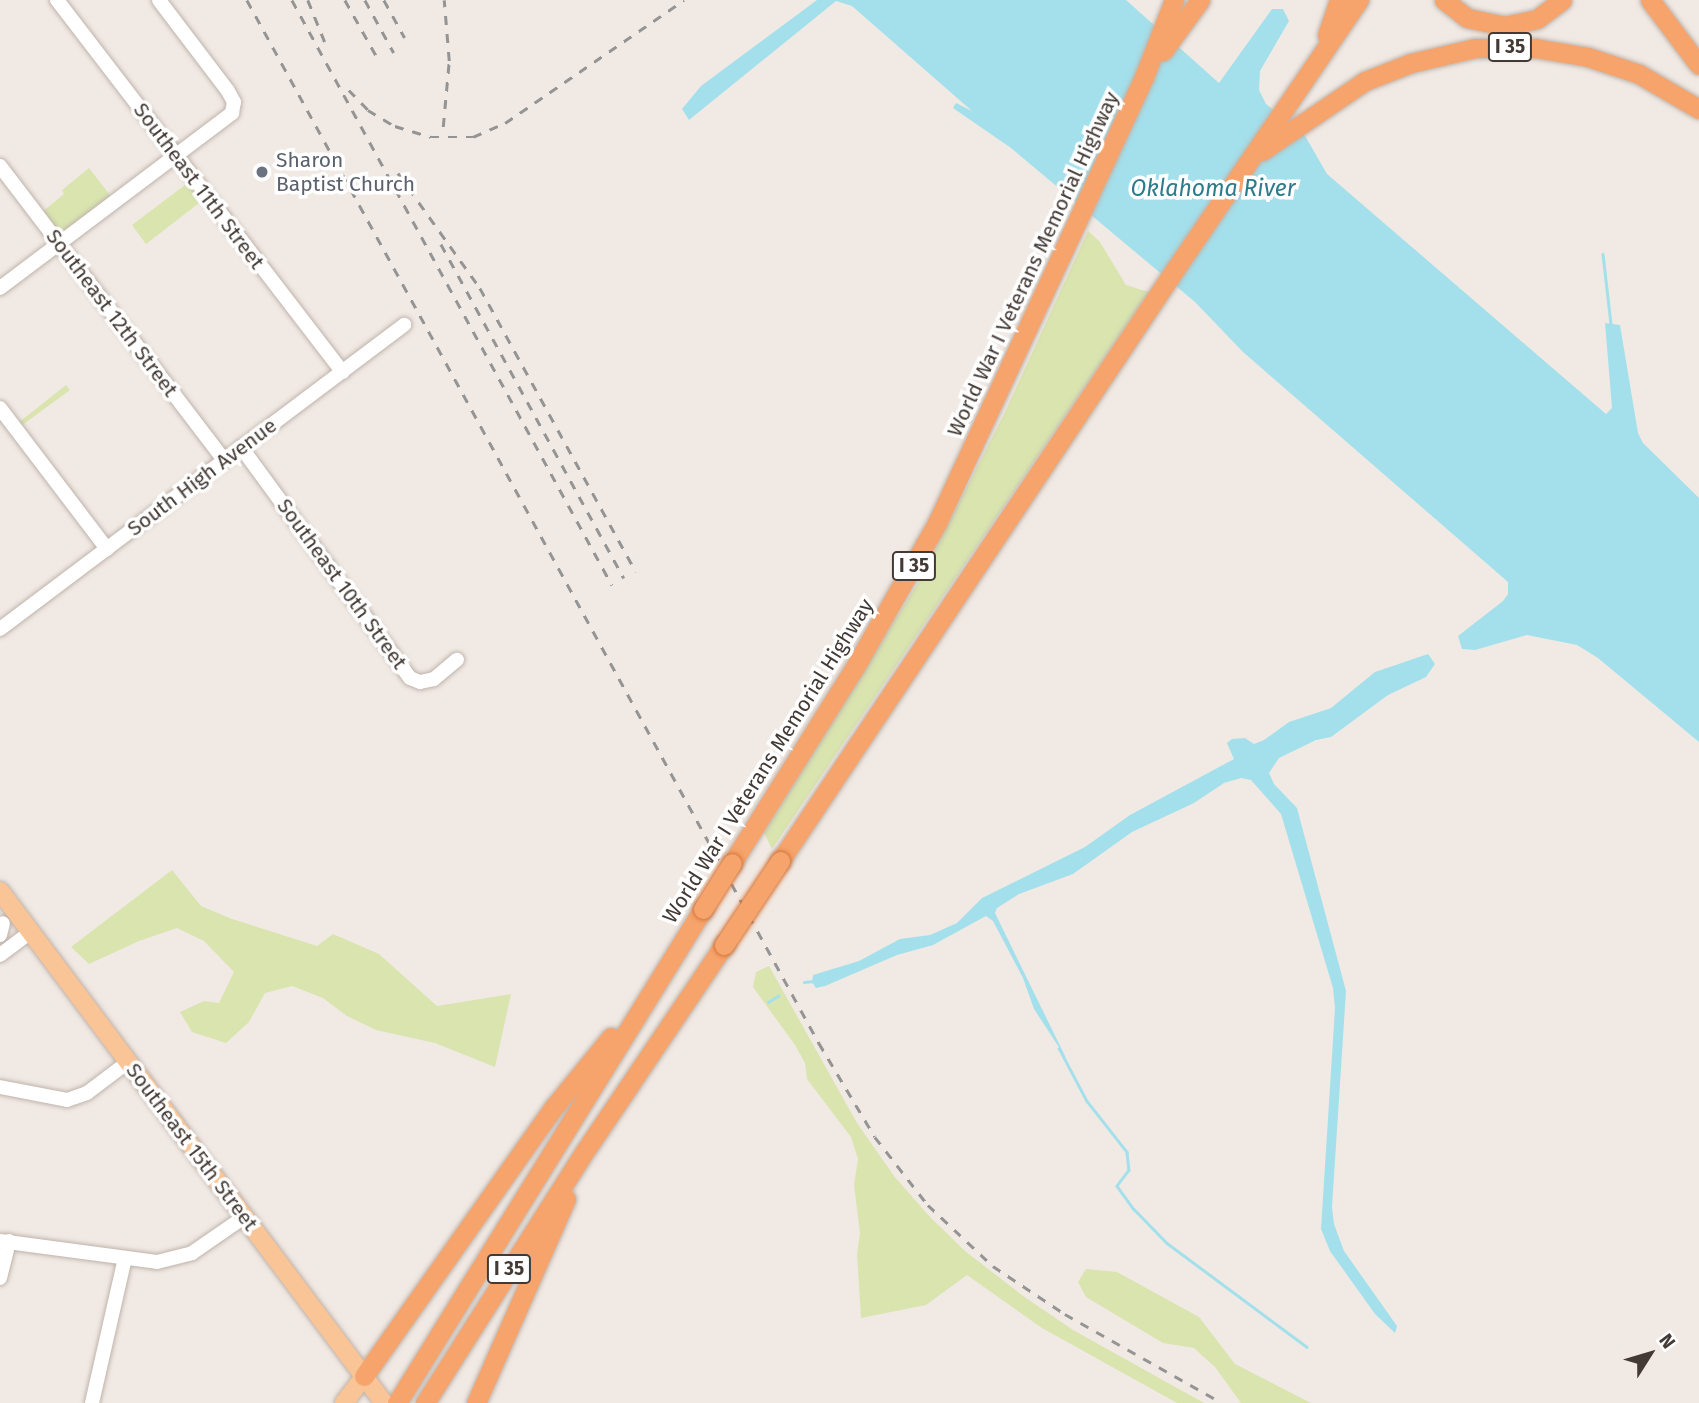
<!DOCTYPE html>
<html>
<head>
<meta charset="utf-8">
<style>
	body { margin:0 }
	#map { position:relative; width:1699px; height:1403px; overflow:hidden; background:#f1eae4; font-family:"Fira Sans",sans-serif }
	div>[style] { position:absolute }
	.green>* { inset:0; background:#d9e4af }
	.water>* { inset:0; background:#a3e0ec }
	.stream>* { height:2.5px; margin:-1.25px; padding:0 1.25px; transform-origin:1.25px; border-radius:1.25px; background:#a3e0ec }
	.roads { filter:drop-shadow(0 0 2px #bfb3ab) drop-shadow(0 0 2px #bfb3ab) }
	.minor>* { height:14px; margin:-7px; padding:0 7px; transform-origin:7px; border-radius:7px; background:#fff }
	.major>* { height:18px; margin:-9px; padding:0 9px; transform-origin:9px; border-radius:9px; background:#f9c496 }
	.highway>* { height:19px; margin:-9.5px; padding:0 9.5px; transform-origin:9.5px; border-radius:9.5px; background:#f6a46b }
	.rail>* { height:2.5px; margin-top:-1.25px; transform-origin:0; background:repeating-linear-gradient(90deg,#949494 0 9px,transparent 0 18px) }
	.bridges { filter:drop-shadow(0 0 2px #d4753b) drop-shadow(0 0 2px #d4753b) }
	.highway-bridge>* { height:19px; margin:-9.5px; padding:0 9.5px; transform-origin:9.5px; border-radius:9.5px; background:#f6a46b }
	.dots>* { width:19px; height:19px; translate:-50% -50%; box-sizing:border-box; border:4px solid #fff; border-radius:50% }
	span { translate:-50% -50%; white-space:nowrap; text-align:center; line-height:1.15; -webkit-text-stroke:7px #fff; paint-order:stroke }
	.shield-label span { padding:2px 5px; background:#fff; border:2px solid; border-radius:5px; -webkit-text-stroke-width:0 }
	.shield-label { font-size:19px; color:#433a35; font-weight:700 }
	.worship-label { font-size:21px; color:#5b616d }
	.left { translate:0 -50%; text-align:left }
	.street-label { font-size:21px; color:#433a35 }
	.water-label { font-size:23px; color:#2d7b8b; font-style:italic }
	.north { position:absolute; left:1615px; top:1319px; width:70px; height:70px; -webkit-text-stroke:5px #fff; paint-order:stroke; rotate:53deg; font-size:19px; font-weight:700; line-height:28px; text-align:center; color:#433a35 }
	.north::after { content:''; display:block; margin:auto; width:24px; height:32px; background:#433a35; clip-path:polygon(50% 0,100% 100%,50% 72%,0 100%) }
</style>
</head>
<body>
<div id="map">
	<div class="green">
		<i style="clip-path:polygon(89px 168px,113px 199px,65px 231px,54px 229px,41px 213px,64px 194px,62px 190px)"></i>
		<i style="clip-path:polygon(189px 182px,203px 200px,146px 244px,132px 225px)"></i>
		<i style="clip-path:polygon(1088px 231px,1100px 242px,1126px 285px,1149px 292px,772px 849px,764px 833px,921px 578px,1005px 412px)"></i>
		<i style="clip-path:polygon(66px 385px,70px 390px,21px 426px,18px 423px)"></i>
		<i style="clip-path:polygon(172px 870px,201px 906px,232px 919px,317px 946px,333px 934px,379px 954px,437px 1006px,511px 994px,495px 1067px,435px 1043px,376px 1030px,347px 1016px,323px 998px,292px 986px,265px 993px,249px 1022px,226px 1043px,192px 1032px,180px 1012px,204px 1001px,219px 1003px,234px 972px,204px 941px,177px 928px,139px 941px,89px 964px,71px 947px)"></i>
		<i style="clip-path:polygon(769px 966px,857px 1123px,894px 1176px,929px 1216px,965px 1251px,1023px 1296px,1073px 1330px,1204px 1403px,1177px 1403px,1042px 1328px,967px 1275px,926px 1305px,861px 1318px,857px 1254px,860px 1233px,854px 1185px,858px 1159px,851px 1137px,807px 1079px,805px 1063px,795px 1045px,753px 987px,756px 972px)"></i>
		<i style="clip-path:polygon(1086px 1269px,1117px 1272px,1199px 1317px,1235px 1364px,1311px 1403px,1241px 1403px,1215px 1367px,1194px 1348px,1163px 1343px,1086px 1297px,1078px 1282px)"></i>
	</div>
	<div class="water">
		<i style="clip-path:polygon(817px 0,1126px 0,1219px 83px,1272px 9px,1283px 9px,1289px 21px,1260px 71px,1259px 90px,1266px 104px,1304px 134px,1327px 174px,1606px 414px,1612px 408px,1605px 323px,1620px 325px,1638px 433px,1643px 443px,1699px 498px,1699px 742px,1598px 658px,1577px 645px,1527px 635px,1475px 650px,1462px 649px,1458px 636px,1503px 601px,1508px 594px,1508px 582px,1243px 352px,1195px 302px,1011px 148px,953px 108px,956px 103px,972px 111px,852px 6px,836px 1px,689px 120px,682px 109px,701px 86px)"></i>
		<i style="clip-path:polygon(1428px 654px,1435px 664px,1426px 677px,1388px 695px,1331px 737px,1316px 740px,1279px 758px,1269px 773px,1274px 784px,1297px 808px,1346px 991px,1332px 1207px,1334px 1224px,1344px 1251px,1397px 1326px,1395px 1333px,1375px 1314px,1330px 1251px,1321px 1229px,1335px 1008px,1333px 988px,1281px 814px,1251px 780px,1241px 778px,1224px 783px,1194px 803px,1132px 832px,1073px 874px,1019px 894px,997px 908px,995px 913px,1066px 1058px,1034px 1009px,1023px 978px,993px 921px,986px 916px,933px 945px,897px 955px,825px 986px,816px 988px,812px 982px,813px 975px,859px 961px,900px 939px,930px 935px,957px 923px,982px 898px,1085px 847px,1130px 815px,1234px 759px,1227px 743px,1232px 739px,1245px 738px,1254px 744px,1264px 740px,1289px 722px,1331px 708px,1375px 672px)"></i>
	</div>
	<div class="stream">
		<i style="left:1603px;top:254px;width:70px;rotate:83.5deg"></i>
		<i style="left:804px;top:982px;width:10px;rotate:-6deg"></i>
		<i style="left:768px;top:1002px;width:12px;rotate:-31deg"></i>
		<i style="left:1059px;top:1048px;width:60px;rotate:62.2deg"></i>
		<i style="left:1087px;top:1101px;width:65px;rotate:51.9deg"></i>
		<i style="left:1127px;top:1152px;width:18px;rotate:84deg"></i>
		<i style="left:1129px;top:1170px;width:20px;rotate:127deg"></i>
		<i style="left:1117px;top:1186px;width:29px;rotate:54deg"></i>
		<i style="left:1134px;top:1209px;width:47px;rotate:45.9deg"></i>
		<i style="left:1167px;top:1243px;width:174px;rotate:36.6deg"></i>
	</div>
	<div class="roads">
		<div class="minor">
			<i style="left:57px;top:0;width:469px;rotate:52.5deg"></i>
			<i style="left:0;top:166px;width:370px;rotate:52.7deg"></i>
			<i style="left:0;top:288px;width:291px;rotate:-37deg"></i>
			<i style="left:232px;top:113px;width:11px;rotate:-80deg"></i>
			<i style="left:234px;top:102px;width:13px;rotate:-119deg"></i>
			<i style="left:228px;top:91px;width:114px;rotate:-127.2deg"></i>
			<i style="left:0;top:408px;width:177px;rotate:52.8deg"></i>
			<i style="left:241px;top:447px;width:286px;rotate:53.8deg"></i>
			<i style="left:410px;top:678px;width:11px;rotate:22deg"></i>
			<i style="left:420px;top:682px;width:14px;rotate:-12deg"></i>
			<i style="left:434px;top:679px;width:30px;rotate:-40deg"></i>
			<i style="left:0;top:629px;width:506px;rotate:-36.96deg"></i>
			<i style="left:0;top:935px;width:12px;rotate:-76deg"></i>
			<i style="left:0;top:955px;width:38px;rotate:-37deg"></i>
			<i style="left:0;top:1087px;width:68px;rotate:11deg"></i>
			<i style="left:67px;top:1100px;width:21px;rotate:-19deg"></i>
			<i style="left:87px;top:1093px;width:51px;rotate:-37.1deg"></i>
			<i style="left:0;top:1241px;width:158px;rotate:7.6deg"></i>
			<i style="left:157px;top:1262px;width:36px;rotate:-14deg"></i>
			<i style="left:192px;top:1253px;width:63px;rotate:-34.7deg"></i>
			<i style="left:0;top:1278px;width:38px;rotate:-76deg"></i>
			<i style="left:92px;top:1403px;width:149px;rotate:-77.2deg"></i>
		</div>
		<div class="major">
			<i style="left:0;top:891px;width:640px;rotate:53.13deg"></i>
			<i style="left:344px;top:1403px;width:34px;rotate:-53deg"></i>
		</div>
		<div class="highway">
			<i style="left:1444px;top:0;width:29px;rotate:38deg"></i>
			<i style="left:1467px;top:18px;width:38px;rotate:12deg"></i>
			<i style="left:1504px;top:26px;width:34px;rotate:-12deg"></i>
			<i style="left:1537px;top:19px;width:31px;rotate:-37deg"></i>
			<i style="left:1650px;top:0;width:81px;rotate:53deg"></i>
			<i style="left:1327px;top:35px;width:37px;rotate:-71deg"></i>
			<i style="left:1163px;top:51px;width:63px;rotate:-54deg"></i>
			<i style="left:1262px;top:151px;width:125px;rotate:-34.2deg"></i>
			<i style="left:1365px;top:81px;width:49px;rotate:-21.4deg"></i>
			<i style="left:1411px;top:63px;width:66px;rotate:-13.2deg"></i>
			<i style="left:1475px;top:48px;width:60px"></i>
			<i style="left:1535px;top:48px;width:54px;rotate:9.6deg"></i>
			<i style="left:1588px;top:57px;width:54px;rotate:18.4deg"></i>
			<i style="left:1639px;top:74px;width:69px;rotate:30.3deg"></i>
			<i style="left:780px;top:861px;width:713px;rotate:-56.27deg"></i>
			<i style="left:1176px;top:268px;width:325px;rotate:-55.7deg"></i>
			<i style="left:732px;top:863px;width:231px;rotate:-57.9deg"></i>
			<i style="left:855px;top:667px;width:166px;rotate:-60.3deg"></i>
			<i style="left:937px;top:523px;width:492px;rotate:-65.1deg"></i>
			<i style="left:1144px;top:77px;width:83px;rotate:-68.7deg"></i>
			<i style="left:364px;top:1376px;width:329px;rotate:-54.8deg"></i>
			<i style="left:554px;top:1107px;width:90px;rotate:-50.8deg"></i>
			<i style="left:397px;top:1403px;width:581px;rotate:-58.22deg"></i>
			<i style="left:425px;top:1403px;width:302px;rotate:-57.6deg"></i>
			<i style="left:587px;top:1148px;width:245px;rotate:-56deg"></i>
			<i style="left:476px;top:1403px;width:223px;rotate:-66.2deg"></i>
		</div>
	</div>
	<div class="rail">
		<i style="left:247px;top:0;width:1190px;rotate:61.26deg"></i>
		<i style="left:819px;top:1043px;width:109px;rotate:59.2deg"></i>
		<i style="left:875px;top:1137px;width:86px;rotate:52.1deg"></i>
		<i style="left:928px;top:1205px;width:89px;rotate:43.2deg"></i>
		<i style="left:993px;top:1266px;width:87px;rotate:33.7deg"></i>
		<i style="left:1065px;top:1314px;width:180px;rotate:29.5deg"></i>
		<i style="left:292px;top:0;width:667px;rotate:61.32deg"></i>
		<i style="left:308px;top:0;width:45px;rotate:68deg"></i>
		<i style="left:345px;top:0;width:65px;rotate:60.7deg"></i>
		<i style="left:365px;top:0;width:60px;rotate:61.3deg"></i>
		<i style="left:384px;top:0;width:43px;rotate:61.1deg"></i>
		<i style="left:349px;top:90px;width:28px;rotate:46deg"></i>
		<i style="left:368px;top:110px;width:31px;rotate:31deg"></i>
		<i style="left:395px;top:126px;width:37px;rotate:17deg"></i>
		<i style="left:430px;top:137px;width:43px"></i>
		<i style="left:473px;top:137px;width:35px;rotate:-24deg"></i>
		<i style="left:505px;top:123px;width:217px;rotate:-34.5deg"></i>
		<i style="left:443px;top:127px;width:66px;rotate:-84.8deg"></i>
		<i style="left:449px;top:61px;width:61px;rotate:-94.7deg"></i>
		<i style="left:398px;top:173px;width:141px;rotate:54.5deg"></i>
		<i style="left:480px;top:288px;width:324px;rotate:61.2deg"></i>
		<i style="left:441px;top:244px;width:381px;rotate:61.3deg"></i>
	</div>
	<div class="bridges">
		<div class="highway-bridge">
			<i style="left:703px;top:909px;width:54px;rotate:-57.8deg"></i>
			<i style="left:724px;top:945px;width:101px;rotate:-56.3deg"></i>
		</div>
	</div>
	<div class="dots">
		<i style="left:262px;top:172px;background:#6b7280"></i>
	</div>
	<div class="shield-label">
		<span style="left:1510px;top:47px">I 35</span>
		<span style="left:914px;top:566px">I 35</span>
		<span style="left:509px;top:1269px">I 35</span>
	</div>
	<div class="worship-label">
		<span class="left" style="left:276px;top:172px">Sharon<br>Baptist Church</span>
	</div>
	<div class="street-label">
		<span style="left:199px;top:186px;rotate:53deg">Southeast 11th Street</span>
		<span style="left:1033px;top:264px;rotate:-65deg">World War I Veterans Memorial Highway</span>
		<span style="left:112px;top:313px;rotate:53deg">Southeast 12th Street</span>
		<span style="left:202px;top:477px;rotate:-37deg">South High Avenue</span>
		<span style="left:342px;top:584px;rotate:54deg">Southeast 10th Street</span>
		<span style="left:768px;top:761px;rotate:-58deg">World War I Veterans Memorial Highway</span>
		<span style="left:192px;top:1147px;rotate:53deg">Southeast 15th Street</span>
	</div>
	<div class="water-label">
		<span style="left:1213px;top:188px">Oklahoma River</span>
	</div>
	<div class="north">N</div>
</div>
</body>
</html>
